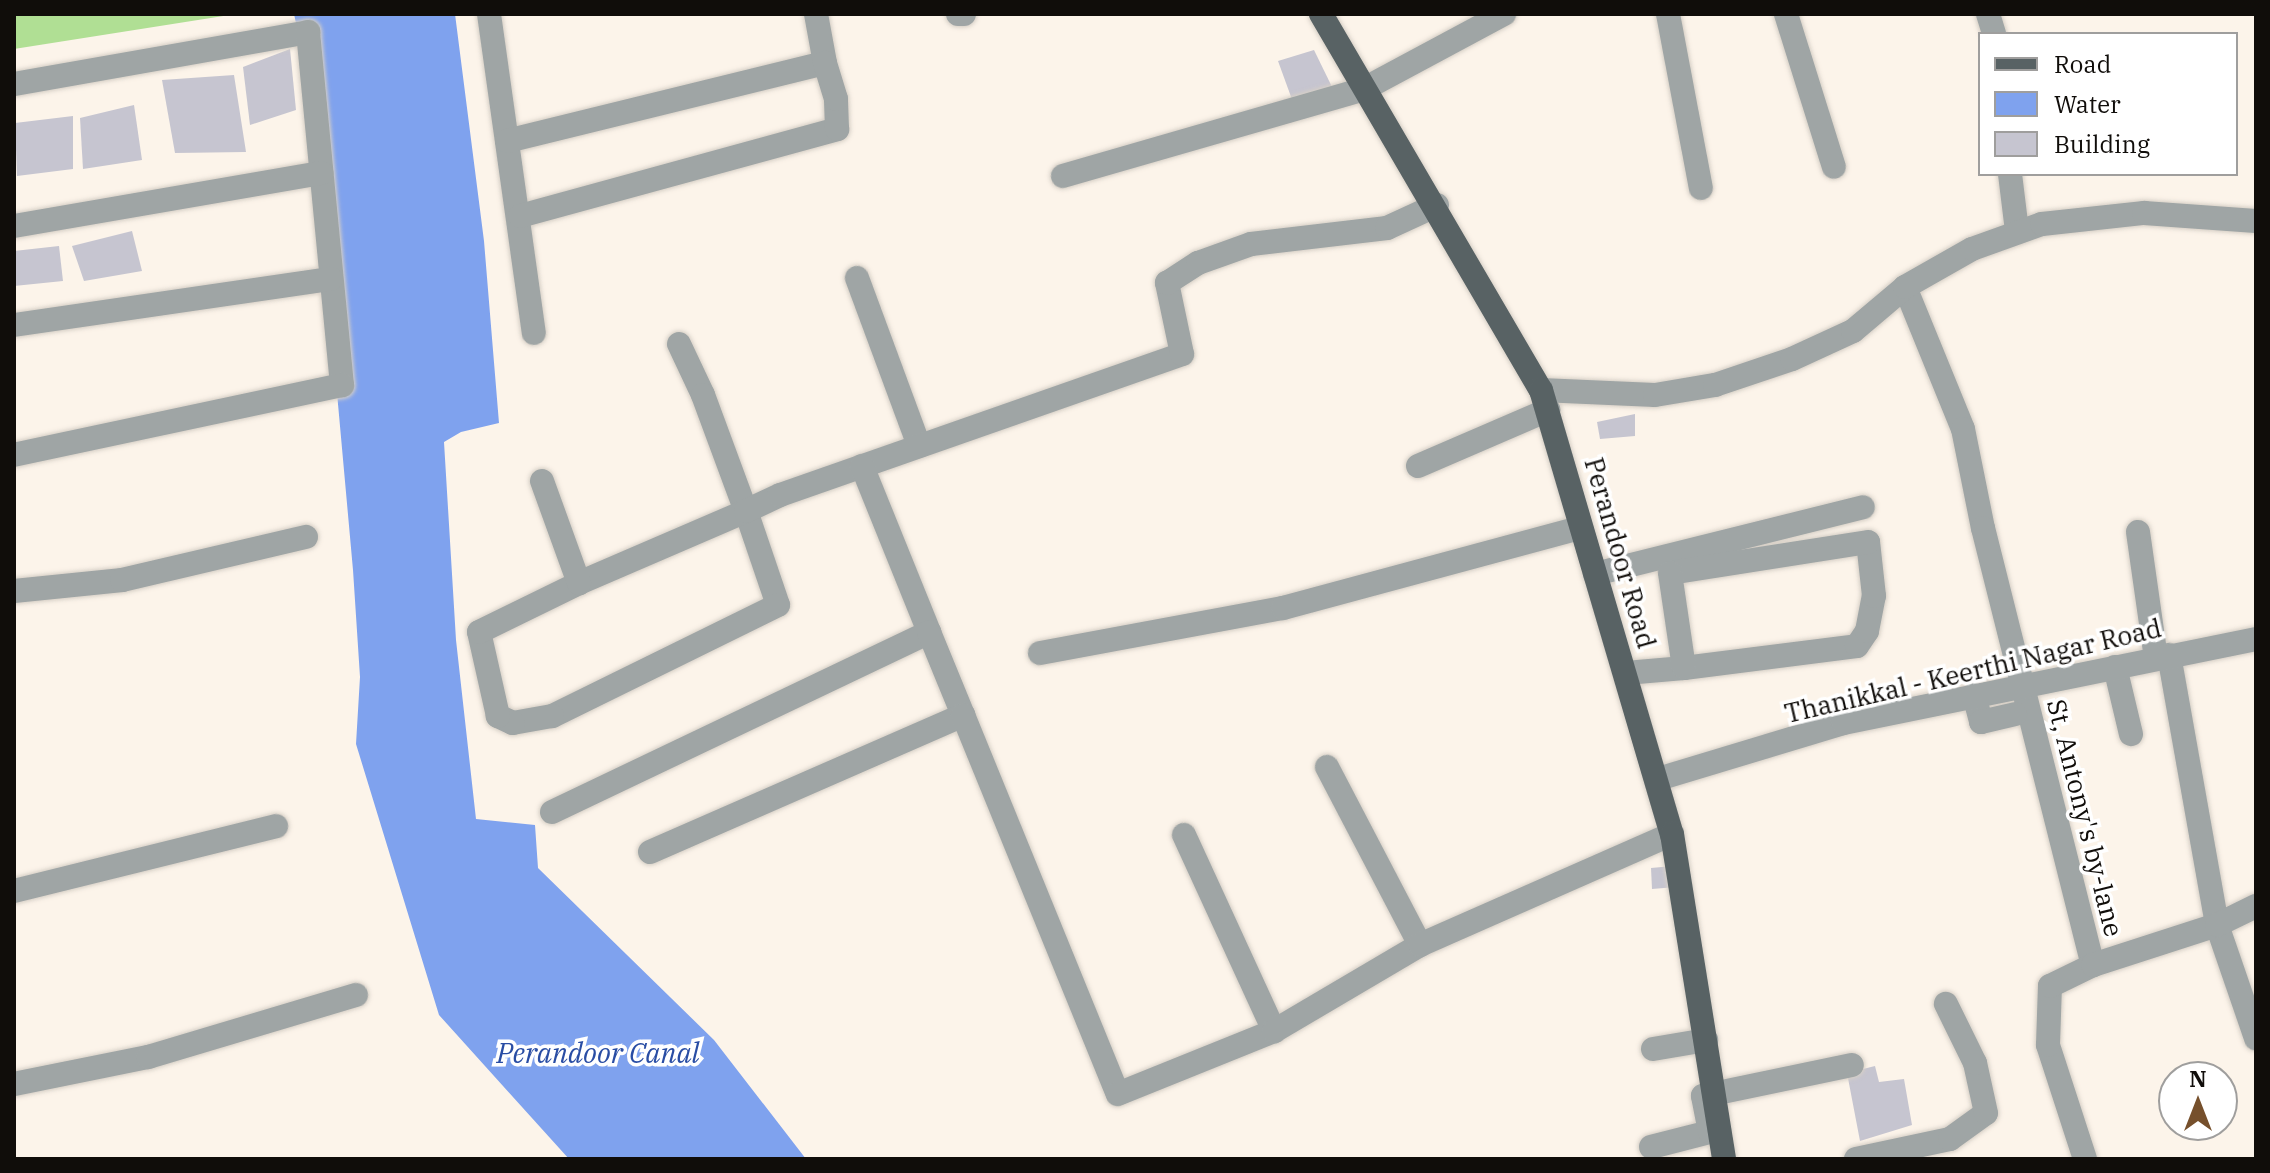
<!DOCTYPE html>
<html>
<head>
<meta charset="utf-8">
<style>
	body { margin:0 }
	#map { position:relative; width:2270px; height:1173px; overflow:hidden; background:#fcf4ea; font-family:"IBM Plex Serif",serif }
	div>[style] { position:absolute }
	.green>* { inset:0; background:#b0df94 }
	.water>* { inset:0; background:#7fa2ee }
	.building>* { inset:0; background:#c6c5d0 }
	.roads { filter:drop-shadow(0 0 2px #d6cfc6) drop-shadow(0 0 2px #d6cfc6) }
	.minor>* { height:24px; margin:-12px; padding:0 12px; transform-origin:12px; border-radius:12px; background:#9fa5a5 }
	.major>* { height:24px; margin:-12px; padding:0 12px; transform-origin:12px; border-radius:12px; background:#586264 }
	span { translate:-50% -50%; white-space:nowrap; text-align:center; line-height:1.15; -webkit-text-stroke:7px #fff; paint-order:stroke }
	.street-label { font-size:26px; color:#100d0a }
	.water-label { font-size:28px; color:#294da4; font-style:italic }
	.frame { position:absolute; inset:0; border:16px solid #100d0a; pointer-events:none }
	.legend { position:absolute; left:1978px; top:32px; width:260px; height:144px; box-sizing:border-box; background:#fff; border:2px solid #9f9e9d; margin:0; padding:10px 14px; list-style:none; font-size:24px; color:#100d0a }
	.legend li { display:flex; align-items:center; gap:16px; height:40px }
	.legend b { width:40px; border:2px solid #9f9e9d }
	.north { position:absolute; left:2158px; top:1061px; width:80px; height:80px; box-sizing:border-box; background:#fff; border:2px solid #9f9e9d; border-radius:50%; rotate:0deg; font-size:22px; font-weight:700; line-height:32px; text-align:center; color:#100d0a }
	.north::after { content:''; display:block; margin:auto; width:28px; height:36px; background:#76502c; clip-path:polygon(50% 0,100% 100%,50% 72%,0 100%) }
</style>
</head>
<body>
<div id="map">
	<div class="green">
		<i style="clip-path:polygon(14px 14px,236px 14px,14px 49px)"></i>
	</div>
	<div class="water">
		<i style="clip-path:polygon(294px 14px,455px 14px,484px 241px,499px 423px,461px 432px,444px 442px,456px 640px,476px 819px,535px 825px,538px 868px,714px 1040px,806px 1159px,569px 1159px,439px 1015px,356px 744px,360px 677px,353px 570px,309px 83px)"></i>
	</div>
	<div class="building">
		<i style="clip-path:polygon(290px 49px,296px 110px,250px 125px,243px 67px)"></i>
		<i style="clip-path:polygon(1314px 50px,1334px 91px,1294px 105px,1278px 61px)"></i>
		<i style="clip-path:polygon(234px 75px,246px 152px,175px 153px,162px 80px)"></i>
		<i style="clip-path:polygon(134px 105px,142px 160px,83px 169px,80px 118px)"></i>
		<i style="clip-path:polygon(73px 116px,73px 169px,17px 176px,15px 123px)"></i>
		<i style="clip-path:polygon(132px 231px,142px 271px,84px 281px,72px 246px)"></i>
		<i style="clip-path:polygon(59px 246px,63px 281px,14px 286px,14px 251px)"></i>
		<i style="clip-path:polygon(1635px 414px,1635px 436px,1600px 439px,1597px 422px)"></i>
		<i style="clip-path:polygon(1673px 866px,1676px 887px,1652px 889px,1651px 868px)"></i>
		<i style="clip-path:polygon(1875px 1066px,1879px 1082px,1904px 1079px,1912px 1125px,1860px 1141px,1847px 1073px)"></i>
	</div>
	<div class="roads">
		<div class="minor">
			<i style="left:489px;top:14px;width:322px;rotate:82deg"></i>
			<i style="left:958px;top:14px;width:6px"></i>
			<i style="left:1668px;top:14px;width:177px;rotate:79.3deg"></i>
			<i style="left:1786px;top:14px;width:160px;rotate:72.6deg"></i>
			<i style="left:1988px;top:14px;width:21px;rotate:73deg"></i>
			<i style="left:14px;top:84px;width:299px;rotate:-10deg"></i>
			<i style="left:308px;top:32px;width:355px;rotate:84.5deg"></i>
			<i style="left:342px;top:385px;width:335px;rotate:168deg"></i>
			<i style="left:507px;top:141px;width:327px;rotate:-13.8deg"></i>
			<i style="left:825px;top:63px;width:50px;rotate:-100.4deg"></i>
			<i style="left:2010px;top:174px;width:57px;rotate:83deg"></i>
			<i style="left:1063px;top:176px;width:313px;rotate:-16.1deg"></i>
			<i style="left:1364px;top:89px;width:159px;rotate:-28.2deg"></i>
			<i style="left:520px;top:216px;width:329px;rotate:-15.3deg"></i>
			<i style="left:837px;top:129px;width:30px;rotate:-92deg"></i>
			<i style="left:836px;top:99px;width:38px;rotate:-107deg"></i>
			<i style="left:14px;top:226px;width:312px;rotate:-9.8deg"></i>
			<i style="left:857px;top:278px;width:179px;rotate:69.7deg"></i>
			<i style="left:1905px;top:287px;width:153px;rotate:67.8deg"></i>
			<i style="left:1963px;top:429px;width:101px;rotate:78.6deg"></i>
			<i style="left:1983px;top:528px;width:451px;rotate:75.9deg"></i>
			<i style="left:14px;top:325px;width:320px;rotate:-8.3deg"></i>
			<i style="left:679px;top:344px;width:56px;rotate:64.8deg"></i>
			<i style="left:703px;top:395px;width:124px;rotate:69.7deg"></i>
			<i style="left:746px;top:511px;width:99px;rotate:71.2deg"></i>
			<i style="left:778px;top:605px;width:252px;rotate:153.8deg"></i>
			<i style="left:552px;top:716px;width:40px;rotate:170deg"></i>
			<i style="left:513px;top:723px;width:17px;rotate:-155deg"></i>
			<i style="left:498px;top:716px;width:86px;rotate:-102.7deg"></i>
			<i style="left:479px;top:632px;width:111px;rotate:-26.1deg"></i>
			<i style="left:579px;top:583px;width:182px;rotate:-23.3deg"></i>
			<i style="left:746px;top:511px;width:38px;rotate:-25deg"></i>
			<i style="left:780px;top:495px;width:426px;rotate:-19.3deg"></i>
			<i style="left:1182px;top:354px;width:73px;rotate:-101.9deg"></i>
			<i style="left:1167px;top:283px;width:37px;rotate:-33deg"></i>
			<i style="left:1198px;top:263px;width:56px;rotate:-19.7deg"></i>
			<i style="left:1251px;top:244px;width:137px;rotate:-6.7deg"></i>
			<i style="left:1387px;top:228px;width:55px;rotate:-24.7deg"></i>
			<i style="left:1541px;top:390px;width:114px;rotate:2.5deg"></i>
			<i style="left:1655px;top:395px;width:61px;rotate:-9.5deg"></i>
			<i style="left:1715px;top:385px;width:81px;rotate:-18.7deg"></i>
			<i style="left:1792px;top:359px;width:67px;rotate:-24.7deg"></i>
			<i style="left:1853px;top:331px;width:68px;rotate:-40.2deg"></i>
			<i style="left:1905px;top:287px;width:77px;rotate:-29.6deg"></i>
			<i style="left:1972px;top:249px;width:74px;rotate:-19.7deg"></i>
			<i style="left:2042px;top:224px;width:103px;rotate:-6.2deg"></i>
			<i style="left:2144px;top:213px;width:112px;rotate:4.1deg"></i>
			<i style="left:862px;top:466px;width:179px;rotate:68deg"></i>
			<i style="left:1418px;top:466px;width:142px;rotate:-23.3deg"></i>
			<i style="left:542px;top:481px;width:109px;rotate:70.1deg"></i>
			<i style="left:2138px;top:532px;width:127px;rotate:81.9deg"></i>
			<i style="left:1595px;top:574px;width:276px;rotate:-14deg"></i>
			<i style="left:14px;top:591px;width:109px;rotate:-5.8deg"></i>
			<i style="left:122px;top:580px;width:189px;rotate:-13.2deg"></i>
			<i style="left:1040px;top:653px;width:247px;rotate:-10.5deg"></i>
			<i style="left:1283px;top:608px;width:308px;rotate:-15.1deg"></i>
			<i style="left:2169px;top:655px;width:274px;rotate:79.9deg"></i>
			<i style="left:2217px;top:925px;width:120px;rotate:71deg"></i>
			<i style="left:2115px;top:667px;width:69px;rotate:76.6deg"></i>
			<i style="left:1626px;top:673px;width:58px;rotate:-4.9deg"></i>
			<i style="left:1684px;top:668px;width:174px;rotate:-7.2deg"></i>
			<i style="left:1857px;top:646px;width:18px;rotate:-56deg"></i>
			<i style="left:1867px;top:631px;width:36px;rotate:-79deg"></i>
			<i style="left:1874px;top:596px;width:54px;rotate:-96.3deg"></i>
			<i style="left:1868px;top:542px;width:200px;rotate:171.1deg"></i>
			<i style="left:1670px;top:573px;width:96px;rotate:81.6deg"></i>
			<i style="left:1974px;top:695px;width:28px;rotate:75deg"></i>
			<i style="left:1981px;top:722px;width:35px;rotate:-13deg"></i>
			<i style="left:1327px;top:767px;width:201px;rotate:62.4deg"></i>
			<i style="left:1658px;top:779px;width:193px;rotate:-16.8deg"></i>
			<i style="left:1843px;top:723px;width:421px;rotate:-11.5deg"></i>
			<i style="left:552px;top:812px;width:418px;rotate:-25.5deg"></i>
			<i style="left:929px;top:632px;width:90px;rotate:67.7deg"></i>
			<i style="left:1184px;top:835px;width:216px;rotate:65.3deg"></i>
			<i style="left:650px;top:852px;width:342px;rotate:-23.6deg"></i>
			<i style="left:963px;top:715px;width:409px;rotate:67.8deg"></i>
			<i style="left:1118px;top:1094px;width:168px;rotate:-22deg"></i>
			<i style="left:1274px;top:1031px;width:169px;rotate:-30.5deg"></i>
			<i style="left:1420px;top:945px;width:275px;rotate:-23.8deg"></i>
			<i style="left:14px;top:891px;width:270px;rotate:-13.9deg"></i>
			<i style="left:1653px;top:1049px;width:54px;rotate:-9.6deg"></i>
			<i style="left:14px;top:1084px;width:137px;rotate:-11.4deg"></i>
			<i style="left:148px;top:1057px;width:217px;rotate:-16.6deg"></i>
			<i style="left:1651px;top:1147px;width:61px;rotate:-14.3deg"></i>
			<i style="left:1710px;top:1132px;width:37px;rotate:-101deg"></i>
			<i style="left:1703px;top:1096px;width:152px;rotate:-11.8deg"></i>
			<i style="left:1856px;top:1159px;width:96px;rotate:-12deg"></i>
			<i style="left:1950px;top:1139px;width:44px;rotate:-35.8deg"></i>
			<i style="left:1986px;top:1113px;width:51px;rotate:-102.4deg"></i>
			<i style="left:1975px;top:1063px;width:66px;rotate:-116.2deg"></i>
			<i style="left:2085px;top:1159px;width:120px;rotate:-108deg"></i>
			<i style="left:2048px;top:1045px;width:59px;rotate:-88.1deg"></i>
			<i style="left:2050px;top:986px;width:48px;rotate:-26deg"></i>
			<i style="left:2093px;top:965px;width:130px;rotate:-17.9deg"></i>
			<i style="left:2217px;top:925px;width:43px;rotate:-26deg"></i>
		</div>
		<div class="major">
			<i style="left:1321px;top:14px;width:436px;rotate:59.7deg"></i>
			<i style="left:1541px;top:390px;width:463px;rotate:73.6deg"></i>
			<i style="left:1672px;top:834px;width:329px;rotate:80.9deg"></i>
		</div>
	</div>
	<div class="street-label">
		<span style="left:1620px;top:553px;rotate:74deg">Perandoor Road</span>
		<span style="left:1973px;top:671px;rotate:-13deg">Thanikkal - Keerthi Nagar Road</span>
		<span style="left:2085px;top:818px;rotate:76deg">St, Antony's by-lane</span>
	</div>
	<div class="water-label">
		<span style="left:598px;top:1053px">Perandoor Canal</span>
	</div>
	<div class="frame"></div>
	<ul class="legend">
	<li><b style="height:10px;background:#586264"></b>Road</li>
	<li><b style="height:22px;background:#7fa2ee"></b>Water</li>
	<li><b style="height:22px;background:#c6c5d0"></b>Building</li>
	</ul>
	<div class="north">N</div>
</div>
</body>
</html>
